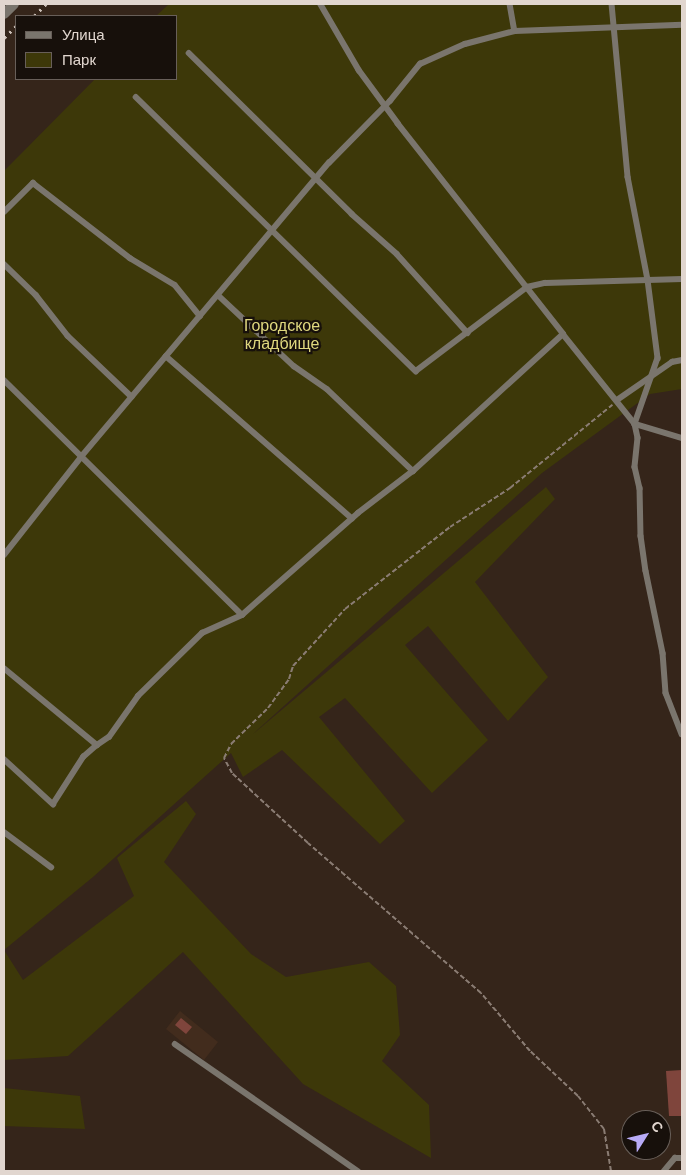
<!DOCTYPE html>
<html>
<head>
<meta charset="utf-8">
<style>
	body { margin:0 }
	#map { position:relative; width:686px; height:1175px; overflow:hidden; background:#35251a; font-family:"Work Sans",sans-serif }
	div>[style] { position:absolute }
	.built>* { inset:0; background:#422c1d }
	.green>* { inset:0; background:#3d3809 }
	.building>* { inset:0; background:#7f453c }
	.path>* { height:2px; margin-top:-1px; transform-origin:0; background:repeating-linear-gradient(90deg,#8a7c73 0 5px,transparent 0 7.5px) }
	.service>* { height:5.5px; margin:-2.75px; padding:0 2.75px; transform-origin:2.75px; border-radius:2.75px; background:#7a756d }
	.tertiary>* { height:10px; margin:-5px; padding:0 5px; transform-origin:5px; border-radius:5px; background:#7a756d }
	.rail>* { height:2.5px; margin-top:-1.25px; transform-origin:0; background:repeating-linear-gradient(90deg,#cabeb6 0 2.5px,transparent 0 7.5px) }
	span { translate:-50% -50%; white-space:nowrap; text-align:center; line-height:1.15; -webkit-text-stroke:4.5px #17100b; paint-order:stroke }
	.park-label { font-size:16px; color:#dfd77e }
	.frame { position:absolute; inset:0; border:5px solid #e1d6cf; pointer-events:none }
	.legend { position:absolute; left:15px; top:15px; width:162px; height:65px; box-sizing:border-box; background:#17100b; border:1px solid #685f59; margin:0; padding:6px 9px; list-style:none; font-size:15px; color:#e1d6cf }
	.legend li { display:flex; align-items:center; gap:10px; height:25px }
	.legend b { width:25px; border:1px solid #685f59 }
	.north { position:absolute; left:621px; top:1110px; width:50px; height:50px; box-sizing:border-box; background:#17100b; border:1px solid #685f59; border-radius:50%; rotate:54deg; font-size:14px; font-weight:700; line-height:20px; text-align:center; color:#e1d6cf }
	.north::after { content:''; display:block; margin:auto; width:18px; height:22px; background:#b8abf7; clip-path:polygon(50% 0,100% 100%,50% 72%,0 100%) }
</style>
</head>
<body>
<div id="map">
	<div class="built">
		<i style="clip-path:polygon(180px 1011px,218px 1042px,204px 1060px,166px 1029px)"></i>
	</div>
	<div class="green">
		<i style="clip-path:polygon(169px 4px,682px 4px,682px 389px,650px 394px,542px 473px,253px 734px,546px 487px,555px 499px,475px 582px,548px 677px,508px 721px,428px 626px,405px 645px,488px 740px,432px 793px,345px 698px,319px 717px,405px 821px,380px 844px,282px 750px,243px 777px,231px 753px,93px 877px,4px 950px,23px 980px,134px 896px,117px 858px,186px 801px,196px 814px,164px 862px,251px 954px,286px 977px,369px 962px,396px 986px,400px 1035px,382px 1061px,429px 1105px,431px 1158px,303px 1084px,183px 952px,68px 1056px,4px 1060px,4px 171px,95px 79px,176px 79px,176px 16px,156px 16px)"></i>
		<i style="clip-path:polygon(4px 1088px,80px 1096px,85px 1129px,4px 1126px)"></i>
	</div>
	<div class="building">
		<i style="clip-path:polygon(181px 1018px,192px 1027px,186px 1034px,175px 1025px)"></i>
		<i style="clip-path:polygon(682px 1070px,682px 1116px,669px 1116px,666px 1071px)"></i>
	</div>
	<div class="path">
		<i style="left:611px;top:1171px;width:43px;rotate:-99.5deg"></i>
		<i style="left:604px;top:1129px;width:42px;rotate:-128.2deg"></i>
		<i style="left:578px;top:1096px;width:66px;rotate:-136.8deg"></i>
		<i style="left:530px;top:1051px;width:76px;rotate:-130.2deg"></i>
		<i style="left:481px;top:993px;width:229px;rotate:-139.1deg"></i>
		<i style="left:308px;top:843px;width:103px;rotate:-137.4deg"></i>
		<i style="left:232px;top:773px;width:17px;rotate:-118deg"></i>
		<i style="left:224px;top:758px;width:16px;rotate:-63deg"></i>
		<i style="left:231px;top:744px;width:52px;rotate:-44.2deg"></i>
		<i style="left:268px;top:708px;width:36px;rotate:-54deg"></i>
		<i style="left:289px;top:679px;width:14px;rotate:-73deg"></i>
		<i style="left:293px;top:666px;width:77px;rotate:-47.6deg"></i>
		<i style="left:345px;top:609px;width:133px;rotate:-38deg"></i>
		<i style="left:450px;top:527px;width:72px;rotate:-33deg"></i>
		<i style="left:510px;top:488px;width:132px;rotate:-39.1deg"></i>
	</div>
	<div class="service">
		<i style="left:510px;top:4px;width:27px;rotate:80deg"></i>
		<i style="left:612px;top:4px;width:174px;rotate:84.7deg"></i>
		<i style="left:628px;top:177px;width:105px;rotate:79deg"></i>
		<i style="left:648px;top:280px;width:79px;rotate:82.7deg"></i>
		<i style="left:658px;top:358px;width:70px;rotate:109.2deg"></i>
		<i style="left:635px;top:424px;width:49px;rotate:16.6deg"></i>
		<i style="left:189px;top:53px;width:229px;rotate:44.6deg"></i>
		<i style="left:352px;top:214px;width:60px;rotate:41.6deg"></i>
		<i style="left:397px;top:254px;width:106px;rotate:48.1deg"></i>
		<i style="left:136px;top:97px;width:392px;rotate:44.4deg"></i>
		<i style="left:416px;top:371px;width:139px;rotate:-37.1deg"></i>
		<i style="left:527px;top:287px;width:18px;rotate:-13deg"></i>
		<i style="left:545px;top:283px;width:137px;rotate:-1.7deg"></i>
		<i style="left:4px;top:212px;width:41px;rotate:-45deg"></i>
		<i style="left:33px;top:183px;width:123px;rotate:37.7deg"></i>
		<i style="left:130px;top:258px;width:52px;rotate:31deg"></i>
		<i style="left:175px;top:285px;width:40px;rotate:51deg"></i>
		<i style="left:4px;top:264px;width:45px;rotate:44.1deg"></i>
		<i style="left:36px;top:295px;width:52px;rotate:52deg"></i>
		<i style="left:68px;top:336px;width:88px;rotate:43.6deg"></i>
		<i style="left:218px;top:295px;width:104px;rotate:43.1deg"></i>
		<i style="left:294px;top:366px;width:40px;rotate:34.9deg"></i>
		<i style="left:327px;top:389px;width:119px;rotate:43.6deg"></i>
		<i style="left:563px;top:334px;width:115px;rotate:51.3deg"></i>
		<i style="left:635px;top:424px;width:14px;rotate:78deg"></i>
		<i style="left:638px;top:438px;width:29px;rotate:96deg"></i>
		<i style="left:635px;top:467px;width:22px;rotate:77deg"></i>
		<i style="left:640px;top:488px;width:48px;rotate:88.8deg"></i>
		<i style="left:641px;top:536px;width:35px;rotate:82deg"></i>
		<i style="left:646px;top:571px;width:84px;rotate:78.3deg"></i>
		<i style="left:663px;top:653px;width:40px;rotate:85.7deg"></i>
		<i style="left:666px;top:693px;width:44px;rotate:68.7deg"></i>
		<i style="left:166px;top:356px;width:247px;rotate:41.1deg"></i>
		<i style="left:4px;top:380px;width:334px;rotate:44.6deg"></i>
		<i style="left:242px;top:615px;width:154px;rotate:-41.3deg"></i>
		<i style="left:358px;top:513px;width:69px;rotate:-37.4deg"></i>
		<i style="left:413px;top:471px;width:203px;rotate:-42.4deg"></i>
		<i style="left:563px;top:334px;width:267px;rotate:-128.2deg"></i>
		<i style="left:398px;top:124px;width:66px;rotate:-126.3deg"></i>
		<i style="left:359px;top:71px;width:78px;rotate:-120.2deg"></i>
		<i style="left:617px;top:400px;width:67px;rotate:-34.6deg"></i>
		<i style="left:672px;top:362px;width:10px;rotate:-11deg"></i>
		<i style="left:4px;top:555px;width:125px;rotate:-51.8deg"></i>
		<i style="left:81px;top:457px;width:385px;rotate:-49.9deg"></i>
		<i style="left:329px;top:163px;width:87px;rotate:-45.5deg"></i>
		<i style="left:390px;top:101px;width:48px;rotate:-51deg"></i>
		<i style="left:420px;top:64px;width:49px;rotate:-24deg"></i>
		<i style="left:465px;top:44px;width:52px;rotate:-14.6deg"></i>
		<i style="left:515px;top:31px;width:167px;rotate:-2.1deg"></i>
		<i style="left:4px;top:668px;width:121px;rotate:39.6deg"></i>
		<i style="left:97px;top:745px;width:14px;rotate:-34deg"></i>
		<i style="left:109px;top:737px;width:50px;rotate:-54.7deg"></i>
		<i style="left:138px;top:696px;width:90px;rotate:-44.5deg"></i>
		<i style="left:202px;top:633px;width:44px;rotate:-24.2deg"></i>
		<i style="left:4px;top:759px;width:67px;rotate:42.6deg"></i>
		<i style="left:53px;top:804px;width:56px;rotate:-57.4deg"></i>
		<i style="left:83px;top:757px;width:18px;rotate:-41deg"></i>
		<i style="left:4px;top:832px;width:59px;rotate:36.7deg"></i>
		<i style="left:175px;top:1044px;width:223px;rotate:34.8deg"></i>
		<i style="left:664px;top:1171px;width:17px;rotate:-50deg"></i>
		<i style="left:675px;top:1158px;width:7px"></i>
	</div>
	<div class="tertiary">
		<i style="left:4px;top:14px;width:14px;rotate:-45deg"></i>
	</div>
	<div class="rail">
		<i style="left:34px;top:16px;width:17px;rotate:-45deg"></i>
		<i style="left:4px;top:38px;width:17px;rotate:-45deg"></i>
	</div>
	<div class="park-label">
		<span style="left:282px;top:335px">Городское<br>кладбище</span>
	</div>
	<div class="frame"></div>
	<ul class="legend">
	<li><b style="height:6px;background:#7a756d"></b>Улица</li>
	<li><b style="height:14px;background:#3d3809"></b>Парк</li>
	</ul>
	<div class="north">С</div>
</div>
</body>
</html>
